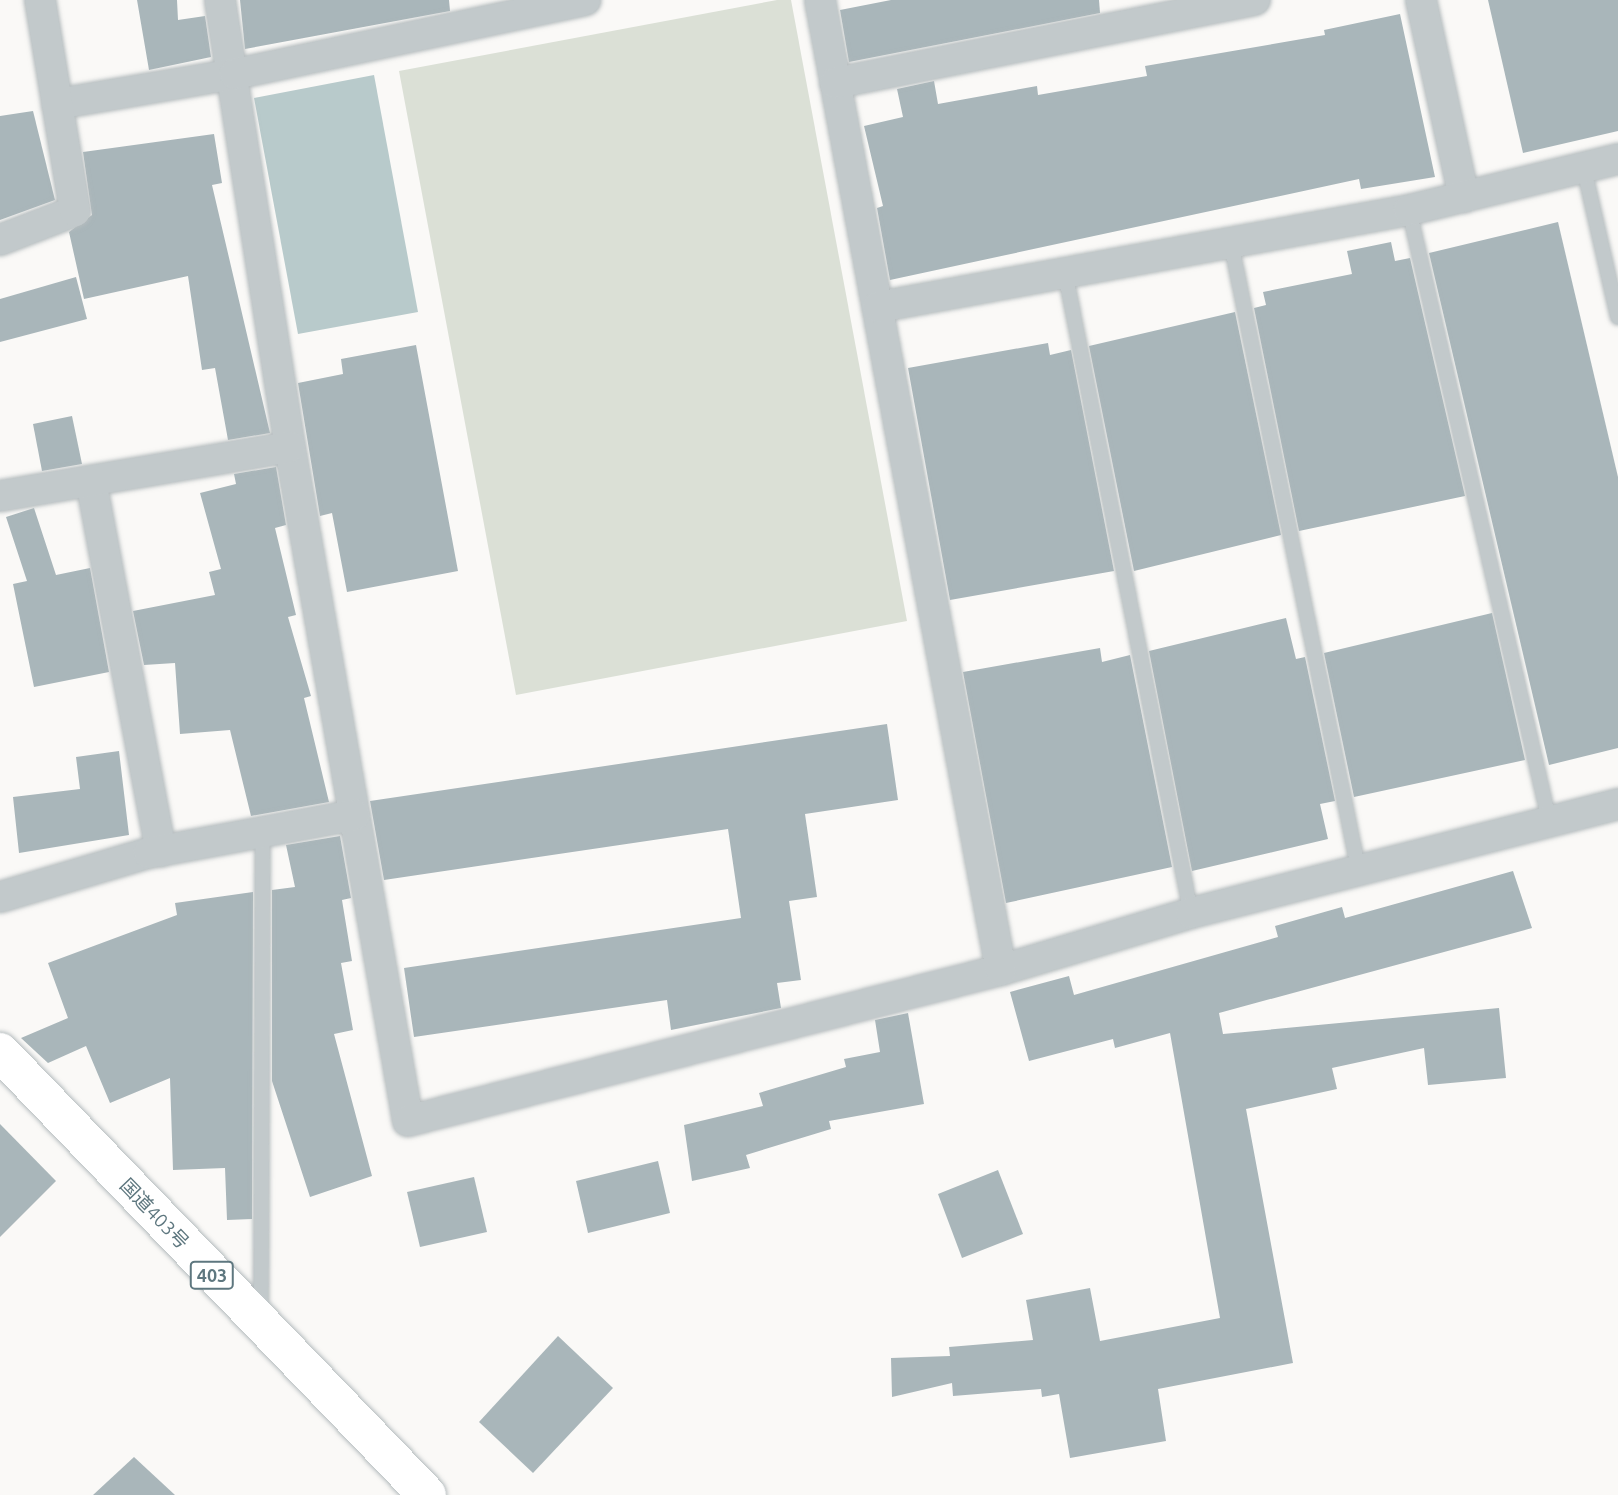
<!DOCTYPE html>
<html>
<head>
<meta charset="utf-8">
<style>
	body { margin:0 }
	#map { position:relative; width:1618px; height:1495px; overflow:hidden; background:#faf9f7; font-family:Ubuntu,"Noto Sans JP",sans-serif }
	div>[style] { position:absolute }
	.green>* { inset:0; background:#dbe0d6 }
	.water>* { inset:0; background:#b8cacb }
	.building>* { inset:0; background:#a9b6ba }
	.roads { filter:drop-shadow(0 0 2px #b5bcbe) drop-shadow(0 0 2px #b5bcbe) }
	.lane>* { height:14px; margin:-7px; padding:0 7px; transform-origin:7px; border-radius:7px; background:#c2c9cb }
	.street>* { height:30px; margin:-15px; padding:0 15px; transform-origin:15px; border-radius:15px; background:#c2c9cb }
	.highway>* { height:38px; margin:-19px; padding:0 19px; transform-origin:19px; border-radius:19px; background:#fff }
	span { translate:-50% -50%; white-space:nowrap; text-align:center; line-height:1.15; -webkit-text-stroke:7px #fff; paint-order:stroke }
	.shield-label span { padding:2px 5px; background:#fff; border:2px solid; border-radius:5px; -webkit-text-stroke-width:0 }
	.shield-label { font-size:18px; color:#5e777f; font-weight:700 }
	.street-label { font-size:19px; color:#5e777f }
</style>
</head>
<body>
<div id="map">
	<div class="green">
		<i style="clip-path:polygon(777px 0,791px 0,907px 621px,516px 695px,399px 71px)"></i>
	</div>
	<div class="water">
		<i style="clip-path:polygon(374px 75px,418px 312px,298px 334px,254px 98px)"></i>
	</div>
	<div class="building">
		<i style="clip-path:polygon(137px 0,177px 0,178px 20px,205px 16px,211px 57px,149px 70px)"></i>
		<i style="clip-path:polygon(240px 0,449px 0,450px 11px,245px 49px)"></i>
		<i style="clip-path:polygon(891px 0,1099px 0,1100px 13px,849px 62px,840px 10px)"></i>
		<i style="clip-path:polygon(1488px 0,1618px 0,1618px 131px,1523px 153px)"></i>
		<i style="clip-path:polygon(1400px 14px,1435px 177px,1361px 189px,1359px 179px,890px 280px,877px 208px,883px 206px,864px 126px,903px 117px,897px 89px,934px 81px,938px 104px,1037px 86px,1038px 95px,1147px 76px,1145px 66px,1325px 35px,1324px 30px)"></i>
		<i style="clip-path:polygon(33px 111px,55px 200px,0 220px,0 116px)"></i>
		<i style="clip-path:polygon(214px 134px,222px 183px,212px 185px,270px 433px,228px 440px,215px 368px,202px 370px,188px 276px,84px 299px,69px 232px,92px 215px,83px 152px)"></i>
		<i style="clip-path:polygon(1558px 222px,1618px 477px,1618px 748px,1549px 765px,1429px 253px)"></i>
		<i style="clip-path:polygon(1391px 242px,1395px 261px,1410px 258px,1465px 496px,1299px 531px,1254px 308px,1266px 305px,1263px 292px,1352px 274px,1347px 251px)"></i>
		<i style="clip-path:polygon(76px 277px,87px 319px,0 342px,0 299px)"></i>
		<i style="clip-path:polygon(1235px 312px,1281px 535px,1134px 571px,1089px 346px)"></i>
		<i style="clip-path:polygon(1048px 343px,1050px 355px,1071px 350px,1114px 571px,950px 600px,908px 368px)"></i>
		<i style="clip-path:polygon(416px 345px,458px 571px,347px 592px,332px 513px,320px 516px,298px 383px,343px 374px,341px 359px)"></i>
		<i style="clip-path:polygon(72px 416px,82px 464px,42px 471px,33px 424px)"></i>
		<i style="clip-path:polygon(276px 467px,286px 525px,275px 528px,296px 615px,288px 617px,311px 696px,304px 698px,329px 802px,251px 816px,230px 730px,180px 734px,175px 663px,144px 665px,133px 611px,215px 595px,209px 572px,221px 569px,200px 493px,236px 484px,234px 474px)"></i>
		<i style="clip-path:polygon(34px 508px,56px 575px,90px 568px,109px 672px,34px 687px,13px 584px,27px 581px,6px 517px)"></i>
		<i style="clip-path:polygon(1492px 613px,1525px 760px,1354px 797px,1324px 653px)"></i>
		<i style="clip-path:polygon(1286px 618px,1296px 659px,1305px 657px,1335px 801px,1320px 804px,1328px 839px,1192px 871px,1149px 651px)"></i>
		<i style="clip-path:polygon(1100px 648px,1102px 662px,1130px 655px,1172px 867px,1006px 903px,963px 672px)"></i>
		<i style="clip-path:polygon(887px 724px,898px 800px,805px 814px,817px 897px,789px 901px,801px 980px,777px 983px,781px 1008px,671px 1030px,667px 1000px,414px 1037px,404px 968px,741px 918px,728px 829px,384px 880px,370px 801px)"></i>
		<i style="clip-path:polygon(119px 751px,129px 835px,19px 853px,13px 797px,80px 789px,76px 757px)"></i>
		<i style="clip-path:polygon(340px 836px,351px 898px,342px 900px,352px 961px,341px 963px,353px 1030px,334px 1034px,372px 1176px,310px 1197px,272px 1081px,272px 890px,295px 887px,286px 845px)"></i>
		<i style="clip-path:polygon(1513px 871px,1532px 928px,1219px 1013px,1223px 1034px,1499px 1008px,1506px 1078px,1428px 1085px,1424px 1048px,1332px 1068px,1337px 1089px,1246px 1109px,1293px 1363px,1158px 1389px,1166px 1441px,1070px 1458px,1059px 1394px,1042px 1397px,1041px 1389px,953px 1396px,952px 1383px,892px 1397px,891px 1358px,950px 1356px,949px 1347px,1033px 1340px,1026px 1300px,1090px 1288px,1100px 1341px,1220px 1318px,1170px 1033px,1115px 1048px,1113px 1039px,1029px 1061px,1010px 992px,1069px 976px,1074px 995px,1278px 937px,1275px 926px,1342px 907px,1345px 918px)"></i>
		<i style="clip-path:polygon(253px 892px,252px 1219px,227px 1220px,225px 1168px,173px 1170px,170px 1078px,110px 1103px,86px 1046px,48px 1063px,21px 1038px,68px 1018px,48px 963px,177px 915px,175px 903px)"></i>
		<i style="clip-path:polygon(908px 1013px,924px 1104px,829px 1121px,831px 1129px,746px 1155px,750px 1168px,692px 1181px,684px 1125px,763px 1106px,759px 1093px,846px 1067px,844px 1059px,880px 1052px,875px 1020px)"></i>
		<i style="clip-path:polygon(0 1124px,56px 1181px,0 1237px)"></i>
		<i style="clip-path:polygon(658px 1161px,670px 1213px,588px 1233px,576px 1181px)"></i>
		<i style="clip-path:polygon(998px 1170px,1023px 1234px,962px 1258px,938px 1194px)"></i>
		<i style="clip-path:polygon(474px 1177px,487px 1232px,420px 1247px,407px 1192px)"></i>
		<i style="clip-path:polygon(558px 1336px,613px 1388px,533px 1473px,479px 1422px)"></i>
		<i style="clip-path:polygon(134px 1457px,175px 1495px,93px 1495px)"></i>
	</div>
	<div class="roads">
		<div class="lane">
			<i style="left:1584px;top:169px;width:152px;rotate:77.1deg"></i>
			<i style="left:1409px;top:210px;width:630px;rotate:77.07deg"></i>
			<i style="left:1231px;top:243px;width:642px;rotate:78.5deg"></i>
			<i style="left:1065px;top:272px;width:653px;rotate:78.88deg"></i>
			<i style="left:261px;top:1314px;width:482px;rotate:-89.8deg"></i>
		</div>
		<div class="street">
			<i style="left:220px;top:0;width:452px;rotate:81.1deg"></i>
			<i style="left:290px;top:447px;width:684px;rotate:80.07deg"></i>
			<i style="left:408px;top:1121px;width:612px;rotate:-14.29deg"></i>
			<i style="left:1001px;top:970px;width:198px;rotate:-16.7deg"></i>
			<i style="left:1191px;top:913px;width:441px;rotate:-14.3deg"></i>
			<i style="left:820px;top:0;width:987px;rotate:79.43deg"></i>
			<i style="left:1421px;top:0;width:202px;rotate:77.7deg"></i>
			<i style="left:835px;top:83px;width:428px;rotate:-11.2deg"></i>
			<i style="left:57px;top:104px;width:181px;rotate:-9.6deg"></i>
			<i style="left:235px;top:74px;width:358px;rotate:-11.9deg"></i>
			<i style="left:0;top:240px;width:80px;rotate:-21.1deg"></i>
			<i style="left:75px;top:211px;width:214px;rotate:-99.4deg"></i>
			<i style="left:878px;top:307px;width:540px;rotate:-10.35deg"></i>
			<i style="left:1409px;top:210px;width:215px;rotate:-13.7deg"></i>
			<i style="left:91px;top:481px;width:377px;rotate:79.3deg"></i>
			<i style="left:0;top:496px;width:294px;rotate:-9.6deg"></i>
			<i style="left:0;top:897px;width:155px;rotate:-16.5deg"></i>
			<i style="left:149px;top:853px;width:209px;rotate:-10.5deg"></i>
		</div>
		<div class="highway">
			<i style="left:0;top:1052px;width:615px;rotate:46.05deg"></i>
		</div>
	</div>
	<div class="shield-label">
		<span style="left:212px;top:1275px">403</span>
	</div>
	<div class="street-label">
		<span style="left:154px;top:1214px;rotate:46deg">国道403号</span>
	</div>
</div>
</body>
</html>
